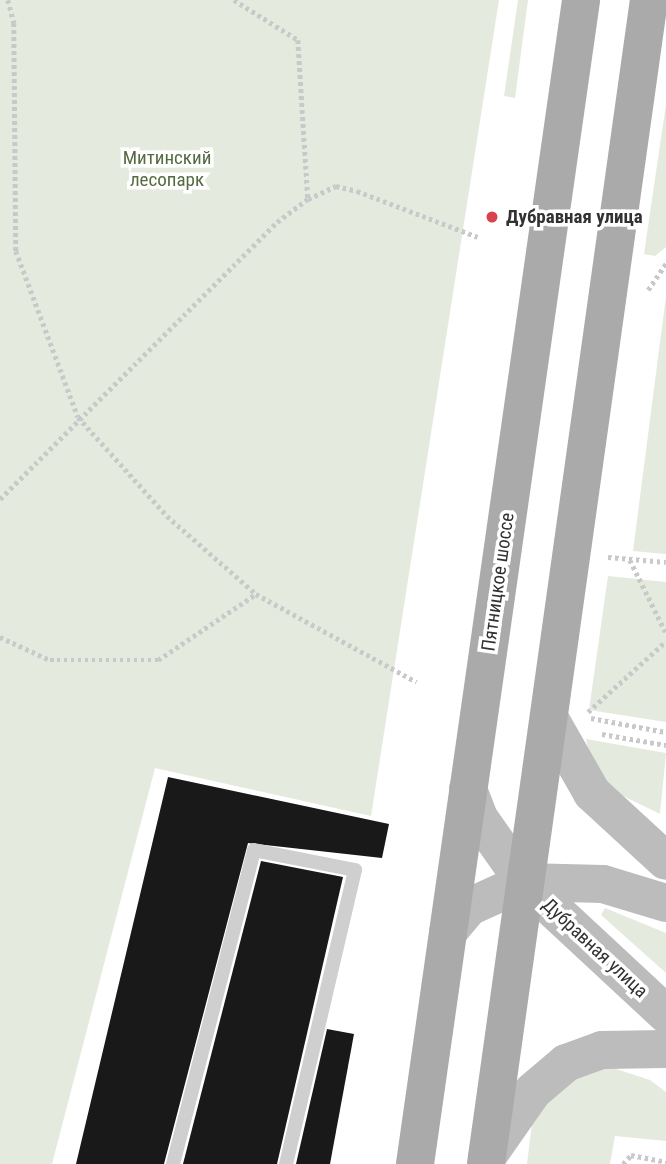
<!DOCTYPE html>
<html>
<head>
<meta charset="utf-8">
<style>
	body { margin:0 }
	#map { position:relative; width:666px; height:1164px; overflow:hidden; background:#fff; font-family:"Roboto Condensed",sans-serif }
	div>[style] { position:absolute }
	.green>* { inset:0; background:#e5eade }
	.building>* { inset:0; background:#191919 }
	.path>* { height:4.5px; margin-top:-2.25px; transform-origin:0; background:repeating-linear-gradient(90deg,#c9c9c9 0 3.5px,transparent 0 7px) }
	.service>* { height:14px; margin:-7px; padding:0 7px; transform-origin:7px; border-radius:7px; background:#cfcfcf }
	.secondary>* { height:38px; margin:-19px; padding:0 19px; transform-origin:19px; border-radius:19px; background:#bcbcbc }
	.primary>* { height:38px; margin:-19px; padding:0 19px; transform-origin:19px; border-radius:19px; background:#aaa }
	.dots>* { width:19px; height:19px; translate:-50% -50%; box-sizing:border-box; border:4px solid #fff; border-radius:50% }
	span { translate:-50% -50%; white-space:nowrap; text-align:center; line-height:1.15; -webkit-text-stroke:7px #fff; paint-order:stroke }
	.park-label { font-size:19px; color:#556b41 }
	.poi-label { font-size:19px; color:#323232; font-weight:700 }
	.left { translate:0 -50%; text-align:left }
	.street-label { font-size:19px; color:#323232 }
</style>
</head>
<body>
<div id="map">
	<div class="green">
		<i style="clip-path:polygon(0 0,499px 0,371px 816px,155px 768px,52px 1164px,0 1164px)"></i>
		<i style="clip-path:polygon(518px 0,528px 0,515px 98px,504px 96px)"></i>
		<i style="clip-path:polygon(666px 104px,666px 247px,655px 256px,644px 254px)"></i>
		<i style="clip-path:polygon(666px 296px,666px 554px,633px 551px)"></i>
		<i style="clip-path:polygon(608px 576px,666px 582px,666px 722px,589px 710px)"></i>
		<i style="clip-path:polygon(586px 739px,666px 753px,660px 814px,613px 791px,590px 758px)"></i>
		<i style="clip-path:polygon(605px 908px,666px 933px,666px 973px,601px 915px)"></i>
		<i style="clip-path:polygon(610px 1067px,650px 1080px,666px 1092px,666px 1141px,615px 1136px,610px 1164px,527px 1164px,532px 1123px,555px 1087px)"></i>
	</div>
	<div class="building">
		<i style="clip-path:polygon(168px 777px,389px 824px,382px 858px,248px 843px,164px 1164px,76px 1164px)"></i>
		<i style="clip-path:polygon(261px 861px,343px 877px,277px 1164px,183px 1164px)"></i>
		<i style="clip-path:polygon(327px 1029px,354px 1034px,330px 1164px,296px 1164px)"></i>
	</div>
	<div class="path">
		<i style="left:8px;top:0;width:24px;rotate:75deg"></i>
		<i style="left:14px;top:23px;width:228px;rotate:89.5deg"></i>
		<i style="left:16px;top:251px;width:177px;rotate:69.5deg"></i>
		<i style="left:78px;top:417px;width:133px;rotate:48deg"></i>
		<i style="left:167px;top:516px;width:118px;rotate:41.2deg"></i>
		<i style="left:256px;top:594px;width:183px;rotate:28.7deg"></i>
		<i style="left:234px;top:0;width:75px;rotate:32deg"></i>
		<i style="left:298px;top:40px;width:159px;rotate:86.4deg"></i>
		<i style="left:648px;top:290px;width:32px;rotate:-56deg"></i>
		<i style="left:0;top:499px;width:392px;rotate:-45deg"></i>
		<i style="left:277px;top:222px;width:39px;rotate:-37deg"></i>
		<i style="left:308px;top:199px;width:31px;rotate:-25deg"></i>
		<i style="left:336px;top:186px;width:22px;rotate:13deg"></i>
		<i style="left:357px;top:191px;width:129px;rotate:20.8deg"></i>
		<i style="left:608px;top:557px;width:58px;rotate:4.9deg"></i>
		<i style="left:630px;top:560px;width:81px;rotate:63.7deg"></i>
		<i style="left:0;top:637px;width:55px;rotate:24.7deg"></i>
		<i style="left:50px;top:660px;width:108px"></i>
		<i style="left:158px;top:660px;width:118px;rotate:-34deg"></i>
		<i style="left:588px;top:712px;width:105px;rotate:-42.3deg"></i>
		<i style="left:591px;top:718px;width:76px;rotate:10.6deg"></i>
		<i style="left:602px;top:734px;width:65px;rotate:9.8deg"></i>
		<i style="left:623px;top:1164px;width:12px;rotate:-48deg"></i>
		<i style="left:631px;top:1155px;width:36px;rotate:11deg"></i>
	</div>
	<div class="service">
		<i style="left:173px;top:1164px;width:324px;rotate:-75.5deg"></i>
		<i style="left:254px;top:850px;width:103px;rotate:11.2deg"></i>
		<i style="left:355px;top:870px;width:302px;rotate:103.2deg"></i>
	</div>
	<div class="secondary">
		<i style="left:551px;top:721px;width:83px;rotate:60.3deg"></i>
		<i style="left:592px;top:793px;width:100px;rotate:42.6deg"></i>
		<i style="left:468px;top:789px;width:31px;rotate:69deg"></i>
		<i style="left:479px;top:818px;width:78px;rotate:54.9deg"></i>
		<i style="left:524px;top:882px;width:194px;rotate:42.9deg"></i>
		<i style="left:448px;top:932px;width:33px;rotate:-50deg"></i>
		<i style="left:469px;top:907px;width:60px;rotate:-24.4deg"></i>
		<i style="left:524px;top:882px;width:79px;rotate:1.5deg"></i>
		<i style="left:603px;top:884px;width:66px;rotate:16.8deg"></i>
		<i style="left:487px;top:1157px;width:80px;rotate:-55.1deg"></i>
		<i style="left:533px;top:1091px;width:43px;rotate:-40.3deg"></i>
		<i style="left:566px;top:1063px;width:38px;rotate:-20deg"></i>
		<i style="left:602px;top:1050px;width:64px;rotate:-0.9deg"></i>
	</div>
	<div class="primary">
		<i style="left:415px;top:1164px;width:1176px;rotate:-81.88deg"></i>
		<i style="left:486px;top:1164px;width:1175px;rotate:-82.03deg"></i>
	</div>
	<div class="dots">
		<i style="left:492px;top:217px;background:#d9434e"></i>
	</div>
	<div class="park-label">
		<span style="left:167px;top:169px">Митинский<br>лесопарк</span>
	</div>
	<div class="poi-label">
		<span class="left" style="left:506px;top:217px">Дубравная улица</span>
	</div>
	<div class="street-label">
		<span style="left:498px;top:582px;rotate:-82deg">Пятницкое шоссе</span>
		<span style="left:595px;top:948px;rotate:43deg">Дубравная улица</span>
	</div>
</div>
</body>
</html>
